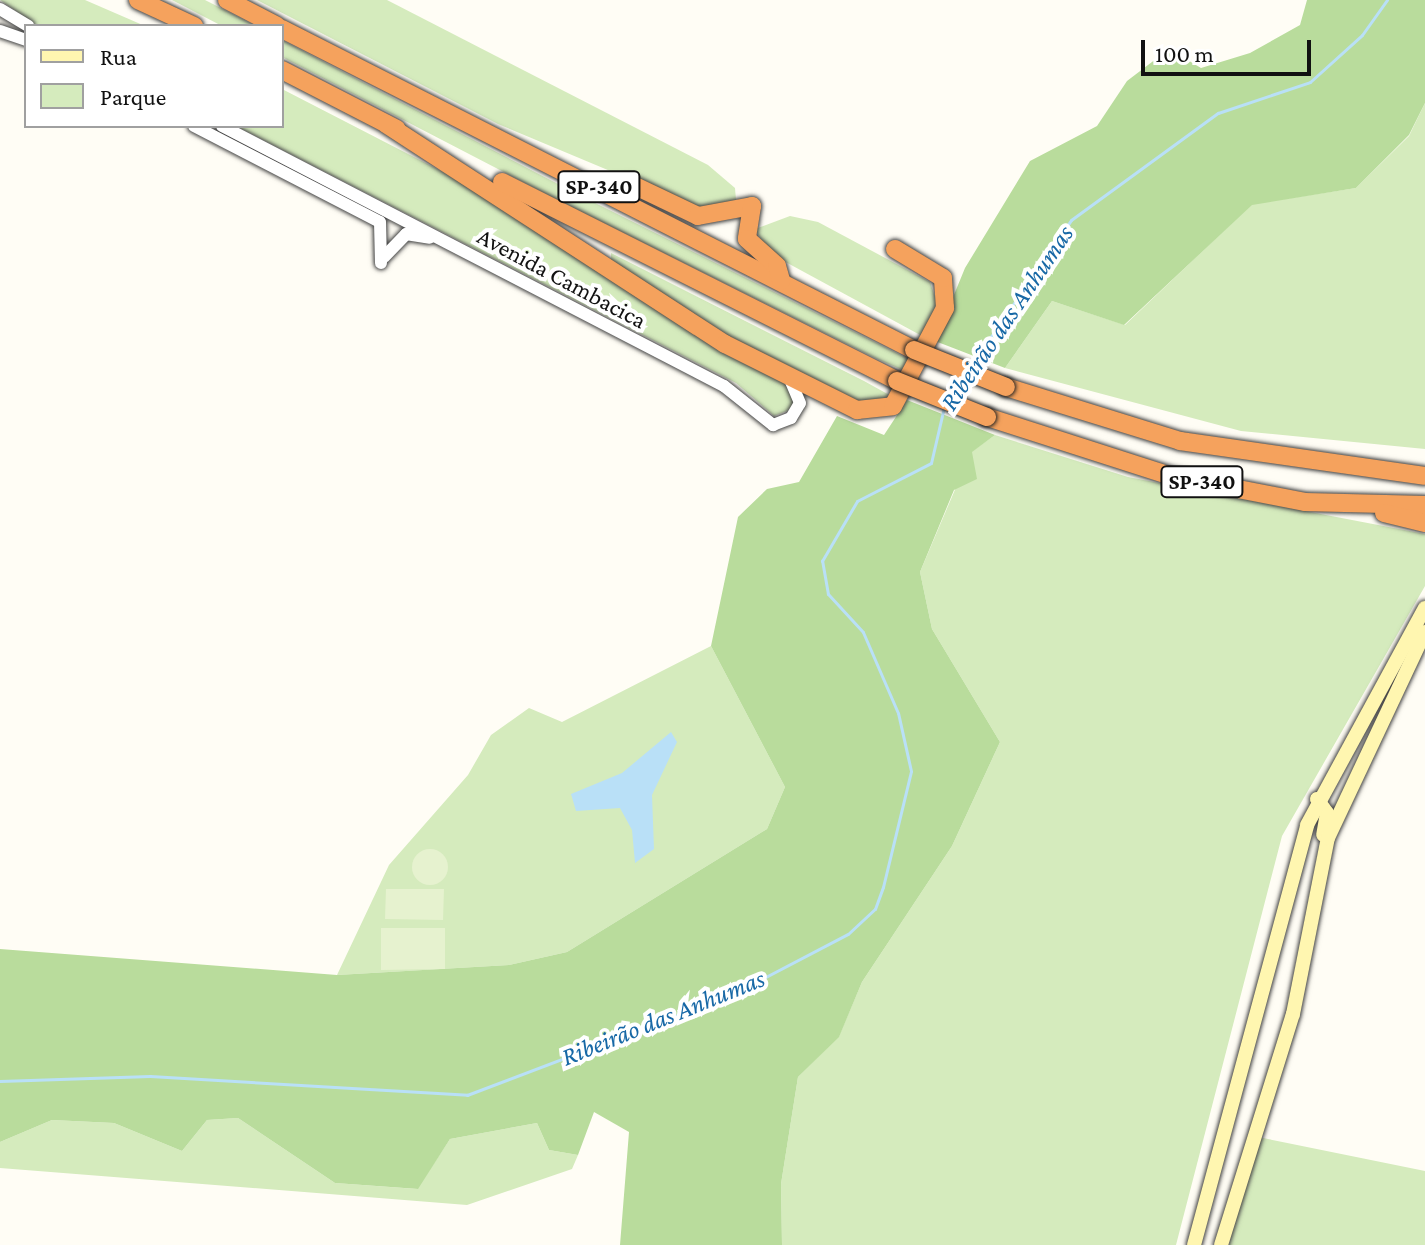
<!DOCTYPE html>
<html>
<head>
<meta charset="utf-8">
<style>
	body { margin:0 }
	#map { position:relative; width:1425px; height:1245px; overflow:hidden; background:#fffdf5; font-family:"Crimson Pro",serif }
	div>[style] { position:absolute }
	.green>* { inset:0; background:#d5ebbd }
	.forest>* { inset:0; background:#b9dc9c }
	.pitch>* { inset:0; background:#e6f2cf }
	.round { border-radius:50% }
	.water>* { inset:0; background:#b9e0f7 }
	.stream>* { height:3px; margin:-1.5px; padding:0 1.5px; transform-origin:1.5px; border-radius:1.5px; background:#b9e0f7 }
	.roads { filter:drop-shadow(0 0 2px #444) drop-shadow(0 0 2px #444) }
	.tertiary>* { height:12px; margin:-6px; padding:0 6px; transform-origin:6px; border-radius:6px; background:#fff }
	.secondary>* { height:14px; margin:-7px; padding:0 7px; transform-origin:7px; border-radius:7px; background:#fff6b0 }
	.motorway>* { height:18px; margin:-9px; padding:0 9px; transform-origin:9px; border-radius:9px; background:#f5a25d }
	.bridges { filter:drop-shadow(0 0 2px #222) drop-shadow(0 0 2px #222) }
	.motorway-bridge>* { height:18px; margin:-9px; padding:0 9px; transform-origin:9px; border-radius:9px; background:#f5a25d }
	span { translate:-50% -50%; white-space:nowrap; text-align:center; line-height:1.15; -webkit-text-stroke:8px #fff; paint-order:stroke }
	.shield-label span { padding:2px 6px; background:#fff; border:2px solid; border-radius:6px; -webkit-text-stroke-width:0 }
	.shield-label { font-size:22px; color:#111; font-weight:700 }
	.street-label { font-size:24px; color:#111 }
	.water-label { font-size:26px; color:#1768a6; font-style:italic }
	.legend { position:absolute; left:24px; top:24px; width:260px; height:104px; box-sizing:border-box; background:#fff; border:2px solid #a0a0a0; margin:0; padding:10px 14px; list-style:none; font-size:24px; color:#111 }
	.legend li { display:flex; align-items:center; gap:16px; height:40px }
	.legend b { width:40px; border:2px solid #a0a0a0 }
	.scale { position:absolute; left:1141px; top:40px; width:170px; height:36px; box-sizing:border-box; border:4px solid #111; border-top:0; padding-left:10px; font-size:24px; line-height:28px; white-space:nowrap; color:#111; -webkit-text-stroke:6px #fff; paint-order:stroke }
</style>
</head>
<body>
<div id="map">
	<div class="green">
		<i style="clip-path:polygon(0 0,85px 0,145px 26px,38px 26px)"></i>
		<i style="clip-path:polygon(172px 0,205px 0,256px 26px,222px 26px)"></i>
		<i style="clip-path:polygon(257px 0,387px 0,708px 165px,735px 188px,736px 200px,701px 209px,498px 124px)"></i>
		<i style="clip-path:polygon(282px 40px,579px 195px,911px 360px,905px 371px,877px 359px,554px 198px,282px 57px)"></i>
		<i style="clip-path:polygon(282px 89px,511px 207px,786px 383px,796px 396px,792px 409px,774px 416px,736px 383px,236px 126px,282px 126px)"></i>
		<i style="clip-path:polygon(1425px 103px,1425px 449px,1241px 431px,1005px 368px,1052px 301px,1125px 325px,1252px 204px,1356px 188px,1409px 136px)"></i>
		<i style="clip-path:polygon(790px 216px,818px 222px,930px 282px,937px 303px,922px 336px,769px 253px,755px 229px)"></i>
		<i style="clip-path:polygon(611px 253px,864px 381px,893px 397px,857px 403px,729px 340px,611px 260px)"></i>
		<i style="clip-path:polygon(995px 435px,1128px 477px,1425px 534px,1425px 586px,1282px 836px,1176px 1245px,782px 1245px,781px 1184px,798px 1077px,839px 1036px,862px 982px,952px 846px,1000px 742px,932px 629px,920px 572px,971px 452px)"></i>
		<i style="clip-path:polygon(711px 646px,785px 787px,767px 829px,567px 952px,509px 965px,337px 975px,389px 865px,468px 775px,491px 735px,529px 708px,562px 722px)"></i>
		<i style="clip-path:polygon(238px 1118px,335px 1183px,417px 1189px,450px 1139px,537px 1123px,549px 1150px,578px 1155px,572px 1169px,467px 1205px,0 1168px,0 1142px,52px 1120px,114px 1123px,182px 1151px,207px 1120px)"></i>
		<i style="clip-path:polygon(1253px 1136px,1425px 1171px,1425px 1245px,1229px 1245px)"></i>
	</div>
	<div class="forest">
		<i style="clip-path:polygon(1307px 0,1425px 0,1425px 103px,1409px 135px,1356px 188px,1252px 205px,1124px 325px,1052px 301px,1005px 368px,935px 341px,965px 268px,1030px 161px,1097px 126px,1127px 81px,1169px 49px,1201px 68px,1250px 53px,1300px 25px)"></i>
		<i style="clip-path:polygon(907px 400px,995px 435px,972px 452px,977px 479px,954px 490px,920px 572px,932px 629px,1000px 742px,952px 846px,862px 982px,839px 1037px,798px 1077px,781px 1184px,782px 1245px,620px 1245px,629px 1132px,594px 1112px,578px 1155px,549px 1150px,537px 1123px,450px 1139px,418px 1189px,335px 1183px,238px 1118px,207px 1120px,182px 1151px,114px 1123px,52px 1120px,0 1142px,0 949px,337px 975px,509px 965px,567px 952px,767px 829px,785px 787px,711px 646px,738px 517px,767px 489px,799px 482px,837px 416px,884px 435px)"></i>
	</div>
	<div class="pitch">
		<i class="round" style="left:412px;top:849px;width:36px;height:36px"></i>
		<i style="clip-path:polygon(386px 889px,444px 889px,443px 920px,385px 919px)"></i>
		<i style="clip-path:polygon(381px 928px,445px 928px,445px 969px,381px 970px)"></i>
	</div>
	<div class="water">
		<i style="clip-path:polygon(671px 732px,677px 742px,652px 795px,654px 849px,635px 863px,632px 830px,620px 808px,576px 811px,571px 794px,622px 773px)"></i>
	</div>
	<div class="stream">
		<i style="left:970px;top:367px;width:178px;rotate:-55.5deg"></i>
		<i style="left:1071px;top:220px;width:182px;rotate:-36.1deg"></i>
		<i style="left:1218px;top:113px;width:97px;rotate:-18.6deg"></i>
		<i style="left:1310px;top:82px;width:70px;rotate:-42.1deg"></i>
		<i style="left:1362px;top:35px;width:43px;rotate:-54.5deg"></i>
		<i style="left:953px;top:394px;width:20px;rotate:-57deg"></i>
		<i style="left:0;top:1081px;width:150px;rotate:-1.9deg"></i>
		<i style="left:150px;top:1076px;width:318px;rotate:3.4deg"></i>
		<i style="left:467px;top:1095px;width:287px;rotate:-20.8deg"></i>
		<i style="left:735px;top:993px;width:127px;rotate:-27.6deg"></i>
		<i style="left:848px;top:934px;width:37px;rotate:-43deg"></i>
		<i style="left:875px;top:909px;width:23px;rotate:-70deg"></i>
		<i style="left:883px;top:887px;width:119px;rotate:-76.4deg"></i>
		<i style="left:911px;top:771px;width:59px;rotate:-102.6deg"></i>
		<i style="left:898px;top:713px;width:88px;rotate:-113.4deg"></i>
		<i style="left:863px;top:632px;width:52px;rotate:-132.6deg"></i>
		<i style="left:828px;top:594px;width:34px;rotate:-100deg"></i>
		<i style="left:822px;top:561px;width:69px;rotate:-59.7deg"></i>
		<i style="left:857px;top:501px;width:83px;rotate:-27.2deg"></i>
		<i style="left:931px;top:463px;width:57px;rotate:-76.9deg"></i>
	</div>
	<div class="roads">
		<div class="tertiary">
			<i style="left:0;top:9px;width:33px;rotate:31deg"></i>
			<i style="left:0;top:31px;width:28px;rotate:19deg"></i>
			<i style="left:194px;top:126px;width:209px;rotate:27.3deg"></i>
			<i style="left:380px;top:222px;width:41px;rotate:88.6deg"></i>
			<i style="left:222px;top:126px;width:565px;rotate:27.38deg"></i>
			<i style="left:724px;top:386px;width:63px;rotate:38.5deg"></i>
			<i style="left:773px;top:425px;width:19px;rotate:-21deg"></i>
			<i style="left:791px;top:418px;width:17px;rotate:-59deg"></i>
			<i style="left:800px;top:403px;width:25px;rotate:-113deg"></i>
			<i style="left:384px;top:257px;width:32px;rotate:-46deg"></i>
			<i style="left:406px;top:234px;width:24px;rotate:9deg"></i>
		</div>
		<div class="secondary">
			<i style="left:1317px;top:799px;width:17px;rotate:54deg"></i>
			<i style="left:1327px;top:813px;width:22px;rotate:100deg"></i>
			<i style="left:1194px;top:1245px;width:435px;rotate:-74.9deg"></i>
			<i style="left:1307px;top:825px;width:247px;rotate:-61.5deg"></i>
			<i style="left:1221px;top:1245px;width:242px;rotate:-72.7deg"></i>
			<i style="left:1293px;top:1014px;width:179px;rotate:-78.8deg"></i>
			<i style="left:1328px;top:838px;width:228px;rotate:-64.8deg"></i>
		</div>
		<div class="motorway">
			<i style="left:138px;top:0;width:62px;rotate:24.9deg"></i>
			<i style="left:227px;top:0;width:56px;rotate:27.5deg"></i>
			<i style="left:282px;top:29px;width:709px;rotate:26.93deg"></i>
			<i style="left:282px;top:70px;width:129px;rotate:27.2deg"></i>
			<i style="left:386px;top:124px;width:404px;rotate:33deg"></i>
			<i style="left:725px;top:344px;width:148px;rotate:26.6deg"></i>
			<i style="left:857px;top:410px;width:36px;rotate:-6deg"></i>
			<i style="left:893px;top:406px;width:111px;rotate:-62deg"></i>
			<i style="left:945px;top:308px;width:30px;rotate:-94deg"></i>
			<i style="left:943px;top:278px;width:56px;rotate:-148.9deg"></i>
			<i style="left:502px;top:182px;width:442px;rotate:26.7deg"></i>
			<i style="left:599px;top:187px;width:32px;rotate:-5deg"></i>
			<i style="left:631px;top:184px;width:74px;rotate:25.5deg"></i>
			<i style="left:698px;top:216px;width:55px;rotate:-10.5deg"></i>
			<i style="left:752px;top:206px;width:33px;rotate:99deg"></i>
			<i style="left:747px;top:239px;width:40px;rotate:42deg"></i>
			<i style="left:777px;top:266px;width:15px;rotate:74deg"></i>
			<i style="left:1006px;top:387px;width:182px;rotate:17.2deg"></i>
			<i style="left:1180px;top:441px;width:247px;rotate:8.1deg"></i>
			<i style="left:987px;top:417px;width:193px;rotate:17.8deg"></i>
			<i style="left:1171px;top:476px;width:136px;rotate:11deg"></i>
			<i style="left:1305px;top:502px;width:120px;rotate:1.4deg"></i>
			<i style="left:1384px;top:513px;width:42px;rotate:13.7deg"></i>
		</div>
	</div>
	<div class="bridges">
		<div class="motorway-bridge">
			<i style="left:914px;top:350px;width:99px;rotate:21.9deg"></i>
			<i style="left:897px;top:381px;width:97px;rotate:21.8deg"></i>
		</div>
	</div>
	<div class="shield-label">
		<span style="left:599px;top:187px">SP-340</span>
		<span style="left:1202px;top:482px">SP-340</span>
	</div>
	<div class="street-label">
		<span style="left:562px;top:278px;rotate:28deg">Avenida Cambacica</span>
	</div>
	<div class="water-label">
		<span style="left:1007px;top:318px;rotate:-56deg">Ribeirão das Anhumas</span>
		<span style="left:663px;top:1018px;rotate:-22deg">Ribeirão das Anhumas</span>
	</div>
	<ul class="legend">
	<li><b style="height:10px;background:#fff6b0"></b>Rua</li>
	<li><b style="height:22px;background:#d5ebbd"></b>Parque</li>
	</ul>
	<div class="scale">100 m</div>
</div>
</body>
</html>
